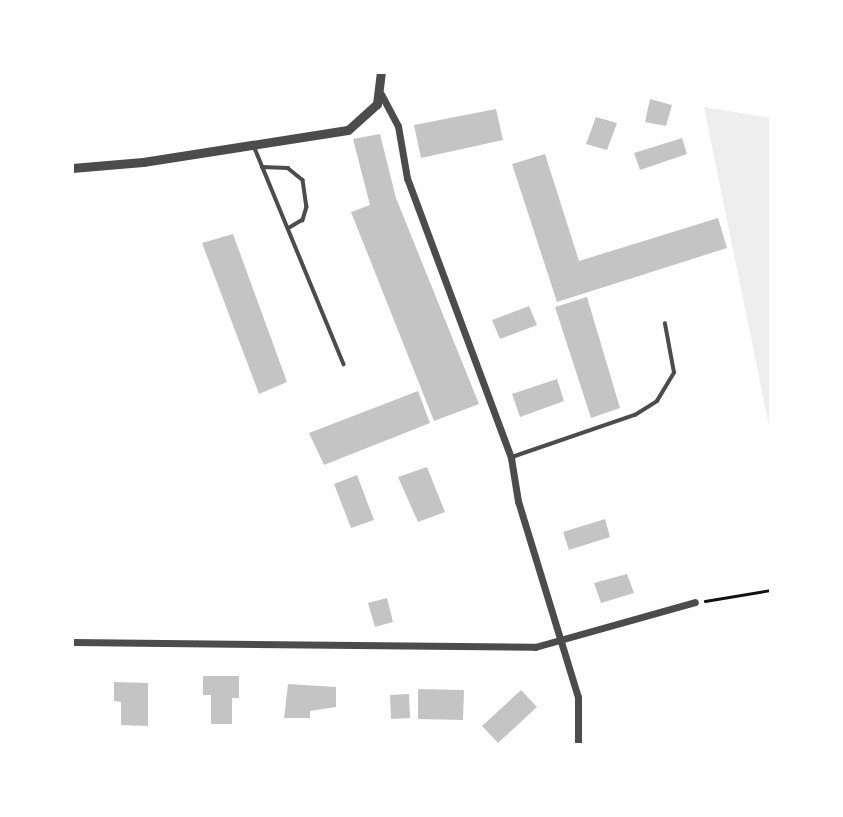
<!DOCTYPE html>
<html>
<head>
<meta charset="utf-8">
<style>
	body { margin:0 }
	#map { position:relative; width:843px; height:817px; overflow:hidden; background:#fff; font-family:Montserrat,sans-serif }
	div>[style] { position:absolute }
	.green>* { inset:0; background:#eee }
	.building>* { inset:0; background:#c4c4c4 }
	.path>* { height:2.5px; margin:-1.25px; padding:0 1.25px; transform-origin:1.25px; border-radius:1.25px; background:#111 }
	.service>* { height:3.5px; margin:-1.75px; padding:0 1.75px; transform-origin:1.75px; border-radius:1.75px; background:#4c4c4c }
	.minor>* { height:7px; margin:-3.5px; padding:0 3.5px; transform-origin:3.5px; border-radius:3.5px; background:#4c4c4c }
	.tertiary>* { height:9px; margin:-4.5px; padding:0 4.5px; transform-origin:4.5px; border-radius:4.5px; background:#4c4c4c }
	span { translate:-50% -50%; white-space:nowrap; text-align:center; line-height:1.15; -webkit-text-stroke:6px #fff; paint-order:stroke }
	.frame { position:absolute; inset:0; border:74px solid #fff; pointer-events:none }
</style>
</head>
<body>
<div id="map">
	<div class="green">
		<i style="clip-path:polygon(704px 107px,771px 118px,771px 436px)"></i>
	</div>
	<div class="building">
		<i style="clip-path:polygon(650px 99px,672px 105px,666px 126px,645px 122px)"></i>
		<i style="clip-path:polygon(496px 109px,503px 140px,421px 158px,414px 125px)"></i>
		<i style="clip-path:polygon(596px 117px,617px 123px,607px 150px,586px 144px)"></i>
		<i style="clip-path:polygon(380px 134px,396px 198px,479px 404px,434px 421px,351px 212px,370px 205px,353px 139px)"></i>
		<i style="clip-path:polygon(682px 138px,687px 154px,640px 170px,634px 153px)"></i>
		<i style="clip-path:polygon(545px 154px,579px 261px,718px 218px,727px 248px,557px 302px,512px 164px)"></i>
		<i style="clip-path:polygon(233px 234px,287px 382px,259px 394px,202px 243px)"></i>
		<i style="clip-path:polygon(587px 297px,620px 408px,591px 418px,555px 307px)"></i>
		<i style="clip-path:polygon(529px 306px,537px 325px,500px 339px,492px 320px)"></i>
		<i style="clip-path:polygon(557px 379px,564px 401px,520px 417px,512px 394px)"></i>
		<i style="clip-path:polygon(418px 391px,430px 423px,324px 465px,309px 433px)"></i>
		<i style="clip-path:polygon(427px 467px,445px 512px,418px 522px,398px 477px)"></i>
		<i style="clip-path:polygon(357px 475px,374px 520px,351px 528px,334px 484px)"></i>
		<i style="clip-path:polygon(605px 519px,610px 537px,569px 550px,563px 532px)"></i>
		<i style="clip-path:polygon(627px 574px,634px 593px,601px 603px,594px 583px)"></i>
		<i style="clip-path:polygon(387px 598px,393px 622px,375px 627px,368px 603px)"></i>
		<i style="clip-path:polygon(203px 676px,239px 676px,239px 698px,232px 698px,232px 724px,211px 724px,211px 695px,203px 695px)"></i>
		<i style="clip-path:polygon(114px 682px,148px 683px,148px 726px,121px 725px,121px 702px,114px 701px)"></i>
		<i style="clip-path:polygon(288px 684px,336px 687px,336px 707px,310px 711px,310px 718px,284px 718px)"></i>
		<i style="clip-path:polygon(418px 689px,464px 690px,463px 720px,418px 719px)"></i>
		<i style="clip-path:polygon(521px 690px,537px 707px,498px 743px,482px 726px)"></i>
		<i style="clip-path:polygon(409px 694px,410px 718px,391px 719px,390px 695px)"></i>
	</div>
	<div class="path">
		<i style="left:705px;top:601px;width:67px;rotate:-9.5deg"></i>
	</div>
	<div class="service">
		<i style="left:254px;top:146px;width:236px;rotate:67.6deg"></i>
		<i style="left:262px;top:167px;width:26px;rotate:2deg"></i>
		<i style="left:288px;top:168px;width:19px;rotate:39deg"></i>
		<i style="left:303px;top:180px;width:27px;rotate:82deg"></i>
		<i style="left:307px;top:207px;width:14px;rotate:107deg"></i>
		<i style="left:303px;top:220px;width:17px;rotate:149deg"></i>
		<i style="left:512px;top:457px;width:130px;rotate:-18.9deg"></i>
		<i style="left:635px;top:415px;width:26px;rotate:-32deg"></i>
		<i style="left:657px;top:401px;width:33px;rotate:-59deg"></i>
		<i style="left:674px;top:373px;width:50px;rotate:-100.4deg"></i>
	</div>
	<div class="minor">
		<i style="left:381px;top:94px;width:36px;rotate:62deg"></i>
		<i style="left:398px;top:126px;width:53px;rotate:80.2deg"></i>
		<i style="left:407px;top:178px;width:299px;rotate:69.6deg"></i>
		<i style="left:511px;top:458px;width:44px;rotate:80.8deg"></i>
		<i style="left:518px;top:501px;width:205px;rotate:73deg"></i>
		<i style="left:578px;top:697px;width:48px;rotate:90deg"></i>
		<i style="left:72px;top:642px;width:463px;rotate:0.6deg"></i>
		<i style="left:535px;top:647px;width:166px;rotate:-15.7deg"></i>
	</div>
	<div class="tertiary">
		<i style="left:72px;top:168px;width:71px;rotate:-4.8deg"></i>
		<i style="left:143px;top:162px;width:207px;rotate:-8.9deg"></i>
		<i style="left:348px;top:130px;width:39px;rotate:-42deg"></i>
		<i style="left:377px;top:104px;width:32px;rotate:-83deg"></i>
	</div>
	<div class="frame"></div>
</div>
</body>
</html>
